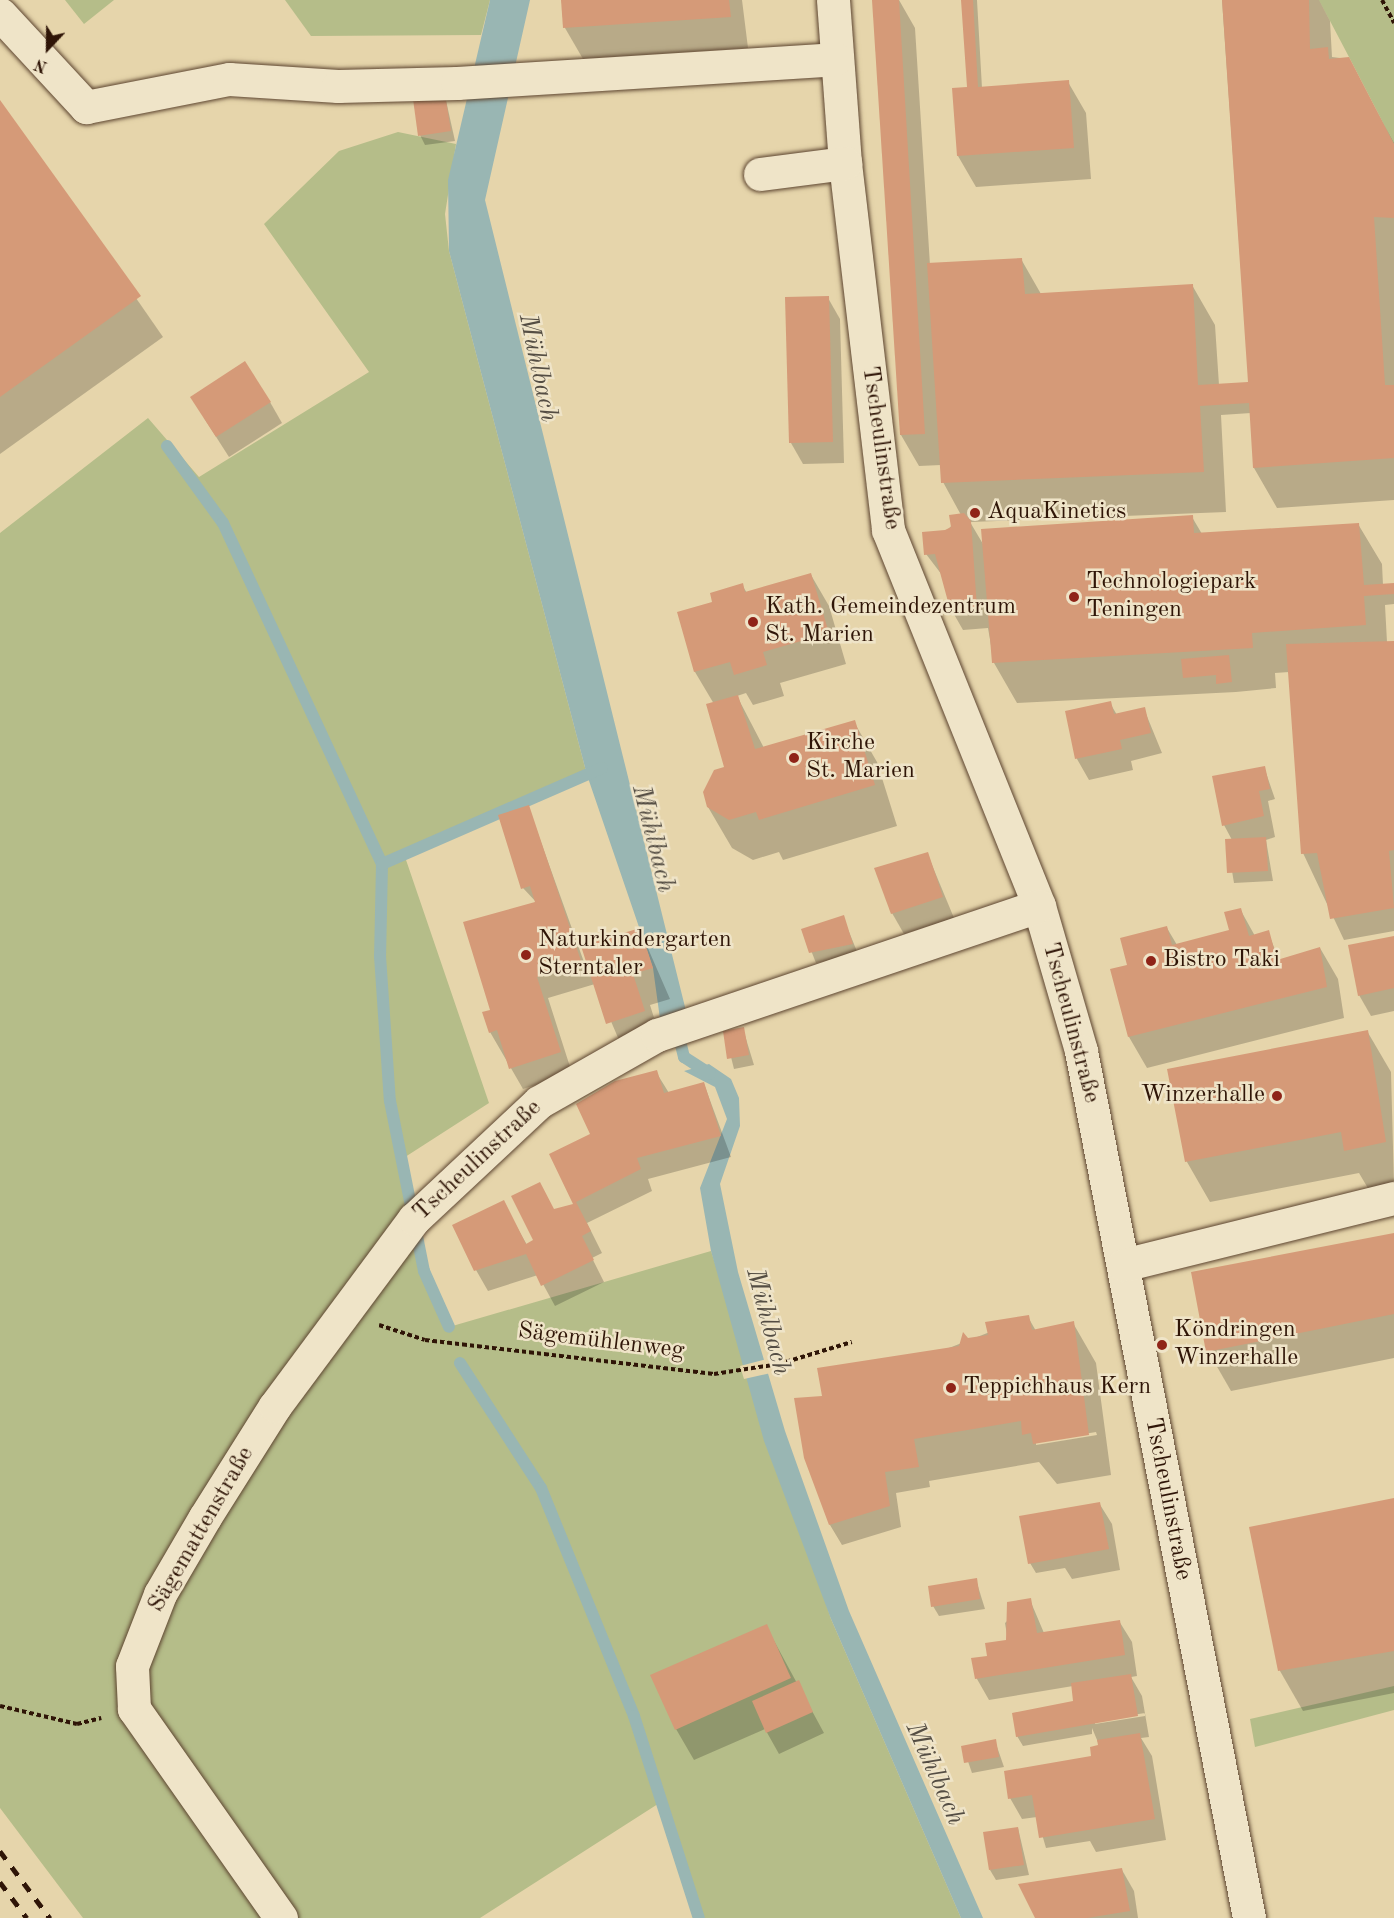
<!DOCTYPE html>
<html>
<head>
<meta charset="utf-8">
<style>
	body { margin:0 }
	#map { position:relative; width:1394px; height:1918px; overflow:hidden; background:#e6d5ab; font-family:"Old Standard TT",serif }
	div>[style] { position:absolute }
	.green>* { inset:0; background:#b5bd89 }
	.water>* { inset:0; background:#99b6b3 }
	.pier>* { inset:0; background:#e6d5ab }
	.shadow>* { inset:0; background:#0003 }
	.stream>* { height:12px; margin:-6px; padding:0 6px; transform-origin:6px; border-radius:6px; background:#99b6b3 }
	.building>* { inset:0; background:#d59a78 }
	.path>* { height:4px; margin-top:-2px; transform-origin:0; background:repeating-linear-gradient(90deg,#2f1507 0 4.5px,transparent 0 7.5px) }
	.roads { filter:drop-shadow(0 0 2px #5d4530) drop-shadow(0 0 2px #5d4530) }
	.minor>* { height:33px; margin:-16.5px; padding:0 16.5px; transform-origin:16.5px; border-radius:16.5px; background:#efe4c8 }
	.rail>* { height:4.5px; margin-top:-2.25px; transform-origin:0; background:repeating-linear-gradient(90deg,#2f1507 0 10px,transparent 0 20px) }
	.dots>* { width:16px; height:16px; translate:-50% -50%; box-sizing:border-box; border:3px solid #efe4c8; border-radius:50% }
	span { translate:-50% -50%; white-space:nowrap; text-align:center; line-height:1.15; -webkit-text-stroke:5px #efe4c8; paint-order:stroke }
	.street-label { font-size:24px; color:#2f1507 }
	.poi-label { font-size:24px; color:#2f1507 }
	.left { translate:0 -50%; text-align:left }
	.right { translate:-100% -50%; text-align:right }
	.water-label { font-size:26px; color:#544d43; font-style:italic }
	.north { position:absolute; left:18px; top:18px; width:60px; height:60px; -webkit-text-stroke:4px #efe4c8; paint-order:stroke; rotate:202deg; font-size:16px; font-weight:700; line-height:24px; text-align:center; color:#2f1507 }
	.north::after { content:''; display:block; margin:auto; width:21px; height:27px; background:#2f1507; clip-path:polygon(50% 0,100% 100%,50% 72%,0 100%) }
</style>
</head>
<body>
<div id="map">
	<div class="green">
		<i style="clip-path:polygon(65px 0,114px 0,84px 24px)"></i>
		<i style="clip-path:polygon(285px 0,490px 0,481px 35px,311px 36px)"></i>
		<i style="clip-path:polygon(1319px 0,1394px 0,1394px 144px,1349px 57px)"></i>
		<i style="clip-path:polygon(398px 132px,456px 144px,445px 214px,449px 251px,587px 775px,404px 854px,489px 1103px,402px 1159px,424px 1271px,449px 1327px,711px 1251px,831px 1619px,961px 1918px,699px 1918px,661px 1802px,480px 1918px,83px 1918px,0 1808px,0 533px,148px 418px,199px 477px,369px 372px,264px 224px,339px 151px)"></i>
		<i style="clip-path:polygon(1394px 1686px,1394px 1710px,1255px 1747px,1250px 1719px)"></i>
	</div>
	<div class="water">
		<i style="clip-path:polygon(490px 0,530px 0,485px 200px,686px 1011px,660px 1019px,653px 968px,587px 775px,449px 251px,448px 180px)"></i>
		<i style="clip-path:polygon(709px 1064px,731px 1079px,739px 1098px,740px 1126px,720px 1184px,738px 1272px,785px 1431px,849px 1611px,983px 1918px,961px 1918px,831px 1619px,764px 1441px,711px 1251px,700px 1188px,727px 1119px,715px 1087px,684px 1071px)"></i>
	</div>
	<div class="pier">
		<i style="clip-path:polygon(767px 1359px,771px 1373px,744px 1379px,740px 1366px)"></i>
	</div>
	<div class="shadow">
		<i style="clip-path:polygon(563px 0,742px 0,748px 48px,583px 59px,565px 28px)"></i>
		<i style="clip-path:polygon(874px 0,899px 0,915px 28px,930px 265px,1021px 259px,1041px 294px,1192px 285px,1215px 325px,1219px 385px,1249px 383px,1222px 0,1319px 0,1330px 21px,1332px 57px,1348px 59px,1394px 143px,1394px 500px,1277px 508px,1254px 468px,1251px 413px,1221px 415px,1226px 512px,970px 522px,983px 544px,1192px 517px,1202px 534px,1358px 524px,1382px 564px,1383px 585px,1394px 585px,1394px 604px,1385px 605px,1387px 642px,1394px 642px,1394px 931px,1344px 940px,1303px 853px,1289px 672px,1275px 673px,1276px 688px,1236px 692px,1017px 703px,994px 663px,988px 628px,963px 630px,951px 609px,942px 575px,926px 554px,961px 515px,943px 482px,941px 465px,919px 466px,901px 435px)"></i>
		<i style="clip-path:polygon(963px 0,977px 0,982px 88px,1068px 82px,1086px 113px,1091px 179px,976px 187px,958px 156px,970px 89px)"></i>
		<i style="clip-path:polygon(445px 96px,455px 141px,425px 145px,420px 135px)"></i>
		<i style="clip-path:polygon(0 102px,163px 337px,0 454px)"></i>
		<i style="clip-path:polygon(828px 298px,840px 319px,844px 463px,803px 464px,791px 443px)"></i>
		<i style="clip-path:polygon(270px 402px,282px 423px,229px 457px,204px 418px)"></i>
		<i style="clip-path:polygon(811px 575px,829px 606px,846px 664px,780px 683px,784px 696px,753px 705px,746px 693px,737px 696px,764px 748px,854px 722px,877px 762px,897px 826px,783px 860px,779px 852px,753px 860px,732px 848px,708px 807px,726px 768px,714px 704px,695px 672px,678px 613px,714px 603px,742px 585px,747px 593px)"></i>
		<i style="clip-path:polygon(1110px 703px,1117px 715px,1144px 709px,1162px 753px,1131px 761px,1133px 770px,1089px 780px,1077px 759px,1067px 713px)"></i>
		<i style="clip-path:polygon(1264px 767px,1275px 799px,1268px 801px,1275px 837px,1266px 840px,1273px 881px,1234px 883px,1227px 841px,1232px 840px,1224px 825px)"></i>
		<i style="clip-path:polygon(528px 806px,589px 976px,640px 930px,670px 999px,650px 1005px,662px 1043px,625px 1054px,595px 984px,548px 998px,572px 1073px,523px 1089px,490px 1032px,492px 1011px,537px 903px,523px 888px)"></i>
		<i style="clip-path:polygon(927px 853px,954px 918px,904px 934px,892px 913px)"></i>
		<i style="clip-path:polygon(1240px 909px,1255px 936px,1268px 932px,1279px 960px,1320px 948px,1338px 979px,1344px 1018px,1147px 1068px,1129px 1037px,1129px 966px,1167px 928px,1177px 945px,1230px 932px)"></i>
		<i style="clip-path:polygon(843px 917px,858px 954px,816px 963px,803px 930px)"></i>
		<i style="clip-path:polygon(1394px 937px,1394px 1011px,1371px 1016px,1359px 995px)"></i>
		<i style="clip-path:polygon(743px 1029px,754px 1065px,734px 1069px,725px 1033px)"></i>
		<i style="clip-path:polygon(1367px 1031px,1391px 1072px,1394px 1185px,1369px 1190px,1359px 1173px,1210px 1202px,1187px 1162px,1168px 1070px)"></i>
		<i style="clip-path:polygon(656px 1072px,669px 1093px,704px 1084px,731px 1157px,648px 1179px,652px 1191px,587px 1223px,602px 1253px,592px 1258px,604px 1282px,555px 1306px,538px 1275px,488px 1291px,476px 1270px,503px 1202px,527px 1245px,535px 1241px,554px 1210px,575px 1205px,592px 1134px)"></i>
		<i style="clip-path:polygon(1394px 1235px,1394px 1358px,1231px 1391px,1208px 1351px)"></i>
		<i style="clip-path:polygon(evenodd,1028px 1317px,1036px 1331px,1073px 1323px,1096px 1363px,1111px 1475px,1057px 1484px,1039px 1462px,929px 1481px,930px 1487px,896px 1493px,901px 1527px,842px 1545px,830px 1525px,821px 1398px,1028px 1317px,1096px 1432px,1097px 1435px,1036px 1445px,1036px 1442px,1096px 1432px)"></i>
		<i style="clip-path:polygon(1394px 1499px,1394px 1693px,1303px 1711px,1280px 1671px,1251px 1528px)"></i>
		<i style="clip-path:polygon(1099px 1503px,1112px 1524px,1120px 1570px,1072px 1579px,1065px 1568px,1036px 1573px,1030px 1563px)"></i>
		<i style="clip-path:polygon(976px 1580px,985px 1609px,939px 1616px,933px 1606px)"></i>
		<i style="clip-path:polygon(evenodd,1030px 1600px,1044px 1633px,1119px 1621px,1132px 1642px,1137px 1676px,1131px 1677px,1142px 1696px,1149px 1737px,1141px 1738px,1152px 1756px,1166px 1840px,1096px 1852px,1090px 1841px,1046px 1848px,1037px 1817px,1022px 1819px,1010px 1798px,1093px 1758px,1100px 1747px,1092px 1728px,1092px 1734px,1023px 1746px,1017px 1736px,1075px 1703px,1073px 1686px,989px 1700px,977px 1679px,973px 1660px,989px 1658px,1008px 1641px,1005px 1623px,1030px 1600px,1145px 1713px,1145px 1716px,1095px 1724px,1095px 1721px,1145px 1713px)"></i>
		<i style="clip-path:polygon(766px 1626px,824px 1733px,779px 1754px,765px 1729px,694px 1760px,676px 1729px)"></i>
		<i style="clip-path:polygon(995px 1741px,1004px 1767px,972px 1773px,963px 1747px)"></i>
		<i style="clip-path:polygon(1018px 1828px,1029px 1875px,996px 1880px,990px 1870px)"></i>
		<i style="clip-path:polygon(1122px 1870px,1134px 1891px,1138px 1918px,1036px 1918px)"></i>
	</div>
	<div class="stream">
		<i style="left:167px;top:446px;width:95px;rotate:54deg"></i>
		<i style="left:223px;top:523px;width:376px;rotate:65deg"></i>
		<i style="left:382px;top:864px;width:92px;rotate:91.2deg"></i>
		<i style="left:380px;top:956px;width:145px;rotate:86.1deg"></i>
		<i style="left:390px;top:1101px;width:173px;rotate:78.7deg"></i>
		<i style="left:424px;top:1271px;width:61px;rotate:65.9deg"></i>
		<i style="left:382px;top:864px;width:240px;rotate:-23.6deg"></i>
		<i style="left:677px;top:1029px;width:29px;rotate:76deg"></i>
		<i style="left:684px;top:1057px;width:31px;rotate:33deg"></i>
		<i style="left:460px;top:1363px;width:149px;rotate:57.1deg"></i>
		<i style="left:541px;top:1488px;width:246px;rotate:67.8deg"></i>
		<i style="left:634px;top:1716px;width:212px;rotate:72.2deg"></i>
	</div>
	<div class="building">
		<i style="clip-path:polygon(561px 0,729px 0,731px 17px,563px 28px)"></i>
		<i style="clip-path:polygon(872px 0,899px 0,925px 434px,900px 435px)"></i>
		<i style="clip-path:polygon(961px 0,973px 0,978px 87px,1069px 80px,1074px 148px,957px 156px,952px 88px,967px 87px)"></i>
		<i style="clip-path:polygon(1222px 0,1309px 0,1310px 49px,1328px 47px,1329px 59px,1349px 57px,1394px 144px,1394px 218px,1374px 217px,1385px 385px,1394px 385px,1394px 458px,1253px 468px,1249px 403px,1200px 406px,1204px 472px,941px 483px,927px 263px,1022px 258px,1025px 294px,1193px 284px,1198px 385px,1248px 382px)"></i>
		<i style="clip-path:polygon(445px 94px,451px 131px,418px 136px,413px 99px)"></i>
		<i style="clip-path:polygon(0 100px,141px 296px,0 397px)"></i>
		<i style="clip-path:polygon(829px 296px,833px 442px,789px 443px,785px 297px)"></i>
		<i style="clip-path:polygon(245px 361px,271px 402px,216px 437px,190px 397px)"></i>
		<i style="clip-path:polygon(964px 513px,971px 521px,977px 608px,950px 609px,935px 554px,924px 555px,922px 532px,945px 530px,951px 527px,949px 515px)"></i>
		<i style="clip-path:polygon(1193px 515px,1194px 533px,1359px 523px,1364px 585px,1394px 583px,1394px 594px,1364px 596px,1366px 625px,1252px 633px,1253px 648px,992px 663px,981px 529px)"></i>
		<i style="clip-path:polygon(811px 573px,829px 633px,763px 652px,767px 665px,734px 675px,730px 662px,694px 672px,677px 612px,712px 602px,710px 593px,743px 583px,745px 592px)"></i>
		<i style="clip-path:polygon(1394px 641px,1394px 850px,1389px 851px,1394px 908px,1330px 919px,1317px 853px,1301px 854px,1286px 644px)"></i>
		<i style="clip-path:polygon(1229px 655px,1232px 682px,1216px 684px,1216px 675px,1183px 678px,1181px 659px)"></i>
		<i style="clip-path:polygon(738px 695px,755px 749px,855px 720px,875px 785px,759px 820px,756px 812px,729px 820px,707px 807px,703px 792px,714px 770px,724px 767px,706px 704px)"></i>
		<i style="clip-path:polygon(1111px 701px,1114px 714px,1145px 707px,1151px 733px,1120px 740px,1122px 749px,1075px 759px,1065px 711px)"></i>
		<i style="clip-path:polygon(1265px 766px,1270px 789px,1259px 791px,1264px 816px,1222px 826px,1212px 776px)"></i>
		<i style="clip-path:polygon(529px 805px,582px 964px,537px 977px,561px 1052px,509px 1069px,497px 1030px,489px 1033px,482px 1012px,490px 1010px,463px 922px,535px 902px,530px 886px,521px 889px,498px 815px)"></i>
		<i style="clip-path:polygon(1266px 837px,1268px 871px,1227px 873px,1225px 839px)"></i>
		<i style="clip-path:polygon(928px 852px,943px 897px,891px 914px,874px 868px)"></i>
		<i style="clip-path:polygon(1241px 908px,1249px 936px,1269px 930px,1277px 960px,1320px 947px,1327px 987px,1128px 1037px,1110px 969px,1127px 965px,1120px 938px,1167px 926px,1172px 945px,1229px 930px,1224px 912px)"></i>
		<i style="clip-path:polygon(844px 915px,853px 944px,809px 953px,801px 929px)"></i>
		<i style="clip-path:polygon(640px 928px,653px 968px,633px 974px,645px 1011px,606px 1024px,581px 946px)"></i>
		<i style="clip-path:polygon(1394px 936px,1394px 988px,1358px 996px,1348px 945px)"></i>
		<i style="clip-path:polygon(744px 1027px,749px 1055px,727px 1059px,723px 1031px)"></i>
		<i style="clip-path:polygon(1368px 1030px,1386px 1142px,1344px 1151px,1341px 1132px,1185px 1162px,1167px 1069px)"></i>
		<i style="clip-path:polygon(657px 1070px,664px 1093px,704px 1082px,721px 1136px,637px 1158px,641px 1169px,576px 1202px,591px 1231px,582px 1236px,594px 1260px,541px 1286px,526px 1254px,474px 1271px,452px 1225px,504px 1200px,526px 1244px,533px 1240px,511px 1196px,540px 1182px,554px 1209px,573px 1204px,549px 1154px,590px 1134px,576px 1104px,615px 1081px)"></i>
		<i style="clip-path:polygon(1394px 1233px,1394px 1314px,1206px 1352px,1191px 1272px)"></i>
		<i style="clip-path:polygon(1029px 1315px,1032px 1330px,1074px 1321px,1089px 1435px,1033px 1444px,1031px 1433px,1022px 1435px,1021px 1421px,914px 1439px,919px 1467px,885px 1472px,890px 1506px,829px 1525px,804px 1458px,794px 1398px,822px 1396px,817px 1368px,959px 1346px,963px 1332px,968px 1338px,988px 1335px,985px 1322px)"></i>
		<i style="clip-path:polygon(1394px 1498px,1394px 1651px,1278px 1671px,1249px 1527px)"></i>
		<i style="clip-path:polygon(1100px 1502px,1109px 1549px,1028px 1564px,1019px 1516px)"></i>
		<i style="clip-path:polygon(977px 1578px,980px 1599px,931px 1607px,928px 1586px)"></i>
		<i style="clip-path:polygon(1031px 1598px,1037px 1633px,1120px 1620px,1125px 1655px,975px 1679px,971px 1658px,987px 1656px,985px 1643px,1006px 1640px,1007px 1602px)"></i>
		<i style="clip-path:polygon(767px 1624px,791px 1678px,675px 1730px,650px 1675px)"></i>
		<i style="clip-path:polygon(1131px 1674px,1138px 1716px,1016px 1737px,1012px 1713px,1073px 1701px,1071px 1683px)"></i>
		<i style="clip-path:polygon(799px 1680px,813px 1712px,766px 1733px,752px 1701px)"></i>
		<i style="clip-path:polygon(1140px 1733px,1155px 1819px,1039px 1838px,1032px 1795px,1008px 1799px,1004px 1771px,1091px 1756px,1090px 1747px,1098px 1745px,1097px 1740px)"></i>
		<i style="clip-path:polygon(996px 1739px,999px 1757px,964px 1763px,961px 1746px)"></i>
		<i style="clip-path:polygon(1018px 1827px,1024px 1865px,989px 1870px,983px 1832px)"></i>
		<i style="clip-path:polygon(1122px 1868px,1130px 1911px,1087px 1918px,1035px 1918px,1018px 1884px)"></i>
	</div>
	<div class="path">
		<i style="left:1382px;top:0;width:26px;rotate:62deg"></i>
		<i style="left:379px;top:1325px;width:48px;rotate:18.1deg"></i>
		<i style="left:425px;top:1340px;width:291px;rotate:6.7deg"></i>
		<i style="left:714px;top:1374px;width:66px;rotate:-8.7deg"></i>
		<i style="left:779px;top:1364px;width:76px;rotate:-16.8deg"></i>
		<i style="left:0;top:1706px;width:79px;rotate:13.2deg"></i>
		<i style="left:77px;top:1724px;width:25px;rotate:-14deg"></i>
	</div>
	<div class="roads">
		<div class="minor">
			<i style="left:833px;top:0;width:163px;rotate:85.8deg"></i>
			<i style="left:845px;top:163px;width:370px;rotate:83.3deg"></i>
			<i style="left:888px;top:530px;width:405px;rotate:68.1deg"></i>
			<i style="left:1039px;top:906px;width:151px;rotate:73.8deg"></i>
			<i style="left:1081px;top:1051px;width:883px;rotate:79.03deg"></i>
			<i style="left:0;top:14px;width:127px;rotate:47.2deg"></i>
			<i style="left:86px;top:107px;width:146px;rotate:-11.1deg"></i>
			<i style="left:229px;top:79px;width:109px;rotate:3.7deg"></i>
			<i style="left:338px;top:86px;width:119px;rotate:-1.4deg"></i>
			<i style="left:457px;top:83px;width:379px;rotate:-3.6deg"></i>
			<i style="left:760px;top:174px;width:86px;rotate:-7.4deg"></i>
			<i style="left:1123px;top:1265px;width:279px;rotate:-13.9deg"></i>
			<i style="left:281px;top:1918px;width:256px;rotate:-125.1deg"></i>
			<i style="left:134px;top:1709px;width:43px;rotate:-92.7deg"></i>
			<i style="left:132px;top:1666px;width:77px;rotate:-68.7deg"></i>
			<i style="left:160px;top:1594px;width:89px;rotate:-59.7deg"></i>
			<i style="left:205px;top:1517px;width:131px;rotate:-57.8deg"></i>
			<i style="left:275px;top:1406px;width:233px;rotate:-53.4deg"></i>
			<i style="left:414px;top:1219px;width:171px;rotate:-43.1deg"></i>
			<i style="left:539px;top:1102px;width:136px;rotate:-29.6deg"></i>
			<i style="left:657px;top:1035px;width:403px;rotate:-18.7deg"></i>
		</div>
	</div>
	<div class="rail">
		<i style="left:0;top:1851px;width:84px;rotate:53.3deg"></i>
		<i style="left:0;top:1882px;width:45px;rotate:53.1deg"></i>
	</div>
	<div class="dots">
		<i style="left:975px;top:513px;background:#8f2418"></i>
		<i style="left:1074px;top:597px;background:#8f2418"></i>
		<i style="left:753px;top:622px;background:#8f2418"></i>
		<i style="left:794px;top:758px;background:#8f2418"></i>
		<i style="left:526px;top:955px;background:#8f2418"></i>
		<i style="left:1151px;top:961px;background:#8f2418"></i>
		<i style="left:1277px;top:1096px;background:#8f2418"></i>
		<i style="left:1162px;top:1345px;background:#8f2418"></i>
		<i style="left:951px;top:1388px;background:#8f2418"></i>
	</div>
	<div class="street-label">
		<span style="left:880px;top:448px;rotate:82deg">Tscheulinstraße</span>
		<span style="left:1070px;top:1023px;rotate:75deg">Tscheulinstraße</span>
		<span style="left:478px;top:1161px;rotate:-43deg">Tscheulinstraße</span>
		<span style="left:601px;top:1342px;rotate:7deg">Sägemühlenweg</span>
		<span style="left:1167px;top:1499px;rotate:79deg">Tscheulinstraße</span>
		<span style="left:202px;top:1530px;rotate:-60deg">Sägemattenstraße</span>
	</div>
	<div class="poi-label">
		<span class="left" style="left:987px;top:513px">AquaKinetics</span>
		<span class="left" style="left:1086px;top:597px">Technologiepark<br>Teningen</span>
		<span class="left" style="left:765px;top:622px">Kath. Gemeindezentrum<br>St. Marien</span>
		<span class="left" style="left:806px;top:758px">Kirche<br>St. Marien</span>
		<span class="left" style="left:538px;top:955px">Naturkindergarten<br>Sterntaler</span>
		<span class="left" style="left:1163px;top:961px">Bistro Taki</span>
		<span class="right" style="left:1265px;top:1096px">Winzerhalle</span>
		<span class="left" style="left:1174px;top:1345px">Köndringen<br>Winzerhalle</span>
		<span class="left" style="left:963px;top:1388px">Teppichhaus Kern</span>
	</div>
	<div class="water-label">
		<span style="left:537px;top:368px;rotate:78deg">Mühlbach</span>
		<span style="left:652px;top:839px;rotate:76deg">Mühlbach</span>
		<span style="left:767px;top:1322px;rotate:75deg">Mühlbach</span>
		<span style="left:934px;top:1774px;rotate:66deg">Mühlbach</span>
	</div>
	<div class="north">N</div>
</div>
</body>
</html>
